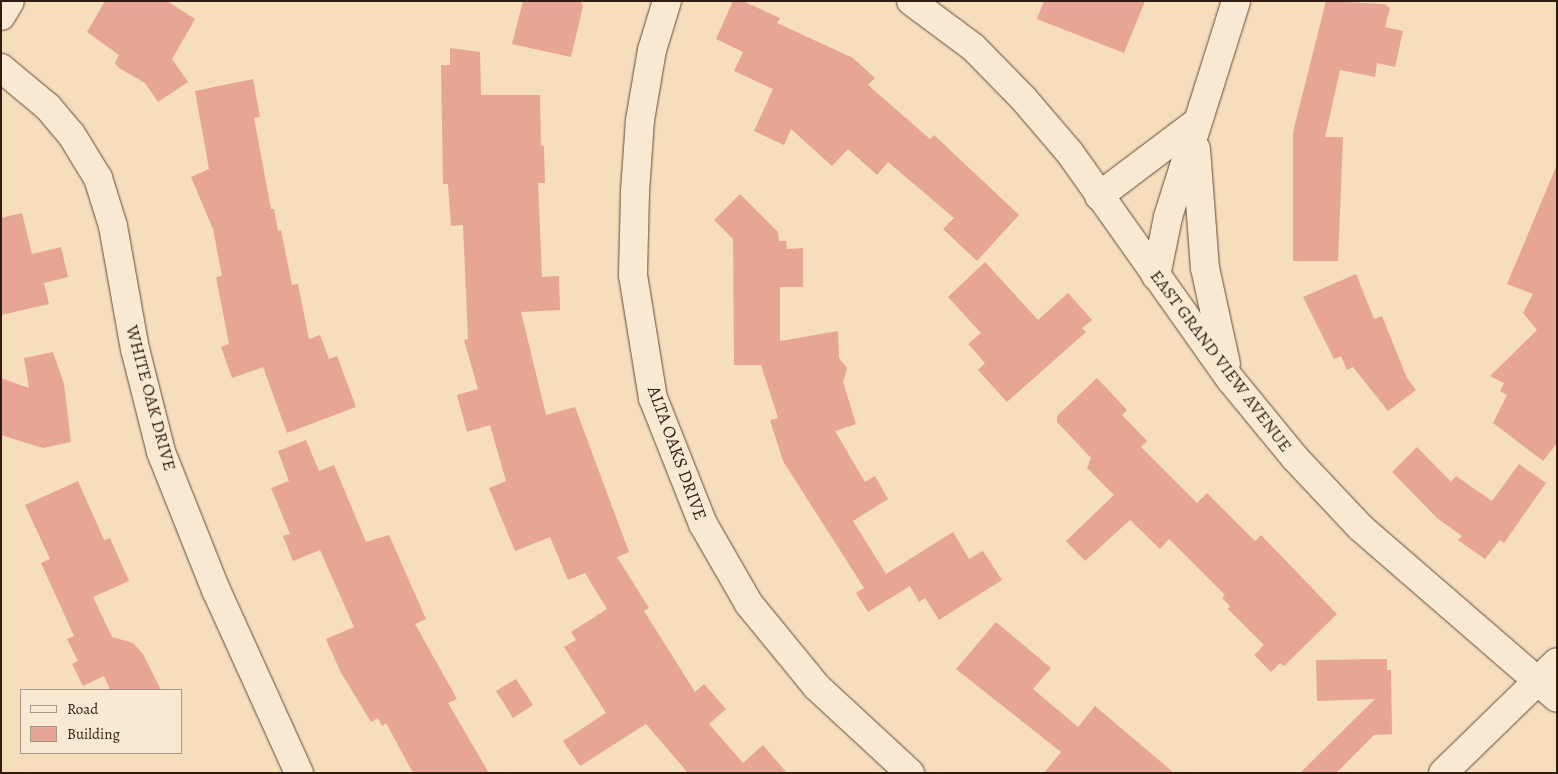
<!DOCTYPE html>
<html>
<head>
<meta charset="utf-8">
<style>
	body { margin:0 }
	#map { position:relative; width:1558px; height:774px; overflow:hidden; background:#f6ddbb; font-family:Alegreya,serif }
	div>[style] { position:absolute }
	.building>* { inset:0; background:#e7a595 }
	.roads { filter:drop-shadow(0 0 1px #624c3c) drop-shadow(0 0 1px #624c3c) }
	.street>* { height:28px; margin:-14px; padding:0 14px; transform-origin:14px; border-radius:14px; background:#f9e9d3 }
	span { translate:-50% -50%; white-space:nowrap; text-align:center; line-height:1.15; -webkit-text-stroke:4.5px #f9e9d3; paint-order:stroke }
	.street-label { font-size:18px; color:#301c11 }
	.frame { position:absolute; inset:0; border:2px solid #301c11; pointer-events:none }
	.legend { position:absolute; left:20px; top:689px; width:162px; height:65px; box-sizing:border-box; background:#f9e9d3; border:1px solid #a99785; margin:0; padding:6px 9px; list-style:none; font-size:15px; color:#301c11 }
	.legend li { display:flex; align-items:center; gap:10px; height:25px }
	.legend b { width:25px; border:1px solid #a99785 }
</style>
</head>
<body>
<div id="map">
	<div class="building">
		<i style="clip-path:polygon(105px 1px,167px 1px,195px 19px,172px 59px,188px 82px,158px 102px,145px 83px,119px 68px,115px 63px,119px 55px,87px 32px)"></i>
		<i style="clip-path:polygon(523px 1px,580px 1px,583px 6px,571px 57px,512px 44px)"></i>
		<i style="clip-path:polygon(733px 1px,743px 1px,780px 18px,777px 23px,853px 58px,875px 78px,868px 85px,930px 139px,934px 135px,1019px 215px,977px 261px,943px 229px,954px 218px,888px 162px,877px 175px,848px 149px,832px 166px,791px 129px,784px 145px,754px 131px,773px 89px,734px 71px,743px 52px,716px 39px)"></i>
		<i style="clip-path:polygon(1044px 1px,1145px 1px,1124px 53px,1037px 19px)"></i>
		<i style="clip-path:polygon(1326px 1px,1384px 4px,1390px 8px,1385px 27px,1403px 31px,1395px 67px,1377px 63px,1375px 77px,1340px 70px,1325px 137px,1343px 137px,1338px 261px,1293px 261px,1293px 132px)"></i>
		<i style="clip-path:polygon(450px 48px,480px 52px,481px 95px,540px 95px,541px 146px,544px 146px,545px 183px,538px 183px,542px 277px,559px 276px,560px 310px,521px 312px,546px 415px,575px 407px,629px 552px,617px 557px,649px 608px,644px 611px,695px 692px,704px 684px,726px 709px,709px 724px,743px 763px,763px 745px,787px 773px,688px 773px,646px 724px,580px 766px,563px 741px,606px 713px,564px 647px,576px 640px,571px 632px,607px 609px,585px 573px,568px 580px,550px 537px,515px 551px,489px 488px,506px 481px,490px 425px,467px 432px,457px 395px,478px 389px,464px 340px,468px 339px,463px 225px,451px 226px,448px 184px,443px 184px,441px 65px,450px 65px)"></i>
		<i style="clip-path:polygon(253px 79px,260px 117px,254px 118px,271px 209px,274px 209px,278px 231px,281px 230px,292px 285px,298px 284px,309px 339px,320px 335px,329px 359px,337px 356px,356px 407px,287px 433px,263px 367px,232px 378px,221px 347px,229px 344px,216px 277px,222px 276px,213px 229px,191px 177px,209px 169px,195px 91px)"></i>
		<i style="clip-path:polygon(1556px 167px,1557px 443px,1543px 461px,1493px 423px,1507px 395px,1500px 391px,1504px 383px,1490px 376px,1537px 330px,1523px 313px,1533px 294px,1507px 284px)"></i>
		<i style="clip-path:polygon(740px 194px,778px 232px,779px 241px,786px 241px,787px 249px,803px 248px,803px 287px,780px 287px,780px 341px,838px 331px,839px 358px,847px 368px,843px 382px,856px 424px,835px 431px,865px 482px,875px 476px,888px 499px,853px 521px,886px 574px,953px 532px,969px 559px,983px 551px,1002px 580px,939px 620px,925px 598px,919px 602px,910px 586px,868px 612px,856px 593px,864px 588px,783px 461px,770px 420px,778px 418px,761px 365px,734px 365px,733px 239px,714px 220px)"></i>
		<i style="clip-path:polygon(22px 213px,32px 254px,61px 247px,68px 277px,44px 283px,49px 304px,1px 315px,1px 218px)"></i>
		<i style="clip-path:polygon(985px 262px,1038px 320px,1068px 293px,1092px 320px,1082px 328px,1086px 332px,1007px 402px,978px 370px,985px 363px,968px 344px,981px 333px,948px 297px)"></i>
		<i style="clip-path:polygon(1356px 274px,1374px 319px,1382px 316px,1407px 378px,1416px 390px,1388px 411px,1353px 367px,1347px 370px,1341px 356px,1334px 359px,1303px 297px)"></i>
		<i style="clip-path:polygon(53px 352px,64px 384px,71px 442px,43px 448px,1px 435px,1px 378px,29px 388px,24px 358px)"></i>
		<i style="clip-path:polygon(1097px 378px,1127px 410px,1122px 415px,1147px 441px,1141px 447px,1197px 503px,1207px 493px,1255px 541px,1261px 535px,1337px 614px,1284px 666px,1280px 663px,1271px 672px,1254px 655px,1264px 645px,1228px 609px,1230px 606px,1222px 598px,1225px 595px,1169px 539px,1160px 549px,1130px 520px,1085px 561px,1066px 541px,1114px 495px,1087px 468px,1091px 458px,1057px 422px,1057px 416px)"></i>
		<i style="clip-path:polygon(306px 440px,319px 471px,334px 465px,366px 542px,389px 535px,426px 619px,415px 624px,457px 699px,448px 703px,489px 773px,413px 773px,386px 723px,382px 726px,378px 718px,371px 722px,340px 671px,326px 639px,354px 627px,320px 550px,293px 561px,283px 536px,290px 534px,271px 488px,289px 481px,278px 451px)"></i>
		<i style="clip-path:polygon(1417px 447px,1451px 482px,1456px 476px,1492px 501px,1519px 464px,1546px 483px,1504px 543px,1500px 540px,1485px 559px,1458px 540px,1462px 536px,1437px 518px,1392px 472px)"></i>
		<i style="clip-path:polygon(78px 481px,104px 540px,110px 538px,129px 581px,93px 597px,112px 637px,133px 643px,143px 654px,161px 690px,110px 690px,104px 676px,83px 686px,72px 664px,78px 661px,67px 639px,74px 636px,41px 563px,50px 559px,25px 505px)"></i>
		<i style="clip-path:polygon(996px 622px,1051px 668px,1033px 689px,1078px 727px,1095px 706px,1174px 773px,1044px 773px,1061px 752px,956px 669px)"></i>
		<i style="clip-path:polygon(1387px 659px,1387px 670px,1391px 670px,1392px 734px,1374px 735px,1336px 773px,1300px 773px,1375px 699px,1317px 701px,1316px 660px)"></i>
		<i style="clip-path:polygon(516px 679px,533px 705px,513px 718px,496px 691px)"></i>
	</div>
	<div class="roads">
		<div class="street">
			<i style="left:667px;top:1px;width:51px;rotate:107deg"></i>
			<i style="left:652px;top:50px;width:71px;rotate:99.7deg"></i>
			<i style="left:640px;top:120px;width:72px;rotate:94deg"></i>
			<i style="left:635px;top:192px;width:83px;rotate:91.4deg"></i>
			<i style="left:633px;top:275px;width:125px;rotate:80.8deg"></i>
			<i style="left:653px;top:398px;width:136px;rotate:68.4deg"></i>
			<i style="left:703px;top:524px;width:92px;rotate:60.1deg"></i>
			<i style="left:749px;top:604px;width:107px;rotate:50.7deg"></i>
			<i style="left:817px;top:687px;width:127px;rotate:42.8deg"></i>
			<i style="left:911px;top:1px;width:77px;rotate:36.6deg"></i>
			<i style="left:973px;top:47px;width:71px;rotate:45.6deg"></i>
			<i style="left:1023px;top:98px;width:72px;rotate:49.5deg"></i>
			<i style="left:1070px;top:153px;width:278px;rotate:54.7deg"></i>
			<i style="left:1231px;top:380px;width:101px;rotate:50.6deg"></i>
			<i style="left:1295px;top:458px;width:96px;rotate:46.7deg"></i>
			<i style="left:1361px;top:528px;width:259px;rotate:40.9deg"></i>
			<i style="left:1px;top:16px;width:17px;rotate:-59deg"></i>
			<i style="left:1px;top:68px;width:61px;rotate:39.7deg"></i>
			<i style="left:48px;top:107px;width:35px;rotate:50deg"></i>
			<i style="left:71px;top:134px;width:52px;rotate:58.5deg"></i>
			<i style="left:98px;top:178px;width:50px;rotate:72.6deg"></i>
			<i style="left:113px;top:226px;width:125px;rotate:79.9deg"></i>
			<i style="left:135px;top:349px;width:106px;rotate:75.8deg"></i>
			<i style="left:161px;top:452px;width:149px;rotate:68.3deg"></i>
			<i style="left:216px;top:590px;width:201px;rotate:65.6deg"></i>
			<i style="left:1196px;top:149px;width:119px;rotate:85.7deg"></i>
			<i style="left:1205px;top:268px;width:98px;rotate:77.7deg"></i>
			<i style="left:1099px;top:196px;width:121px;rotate:-37deg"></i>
			<i style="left:1156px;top:276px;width:60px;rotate:-78.5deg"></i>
			<i style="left:1168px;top:217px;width:226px;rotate:-72.5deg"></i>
			<i style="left:1443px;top:773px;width:159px;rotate:-44.2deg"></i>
		</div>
	</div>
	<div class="street-label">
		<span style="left:1221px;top:361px;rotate:53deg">EAST GRAND VIEW AVENUE</span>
		<span style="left:151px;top:398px;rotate:75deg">WHITE OAK DRIVE</span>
		<span style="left:677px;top:453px;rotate:70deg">ALTA OAKS DRIVE</span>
	</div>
	<div class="frame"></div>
	<ul class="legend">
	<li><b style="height:6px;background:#f9e9d3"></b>Road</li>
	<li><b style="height:14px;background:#e7a595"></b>Building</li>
	</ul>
</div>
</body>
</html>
